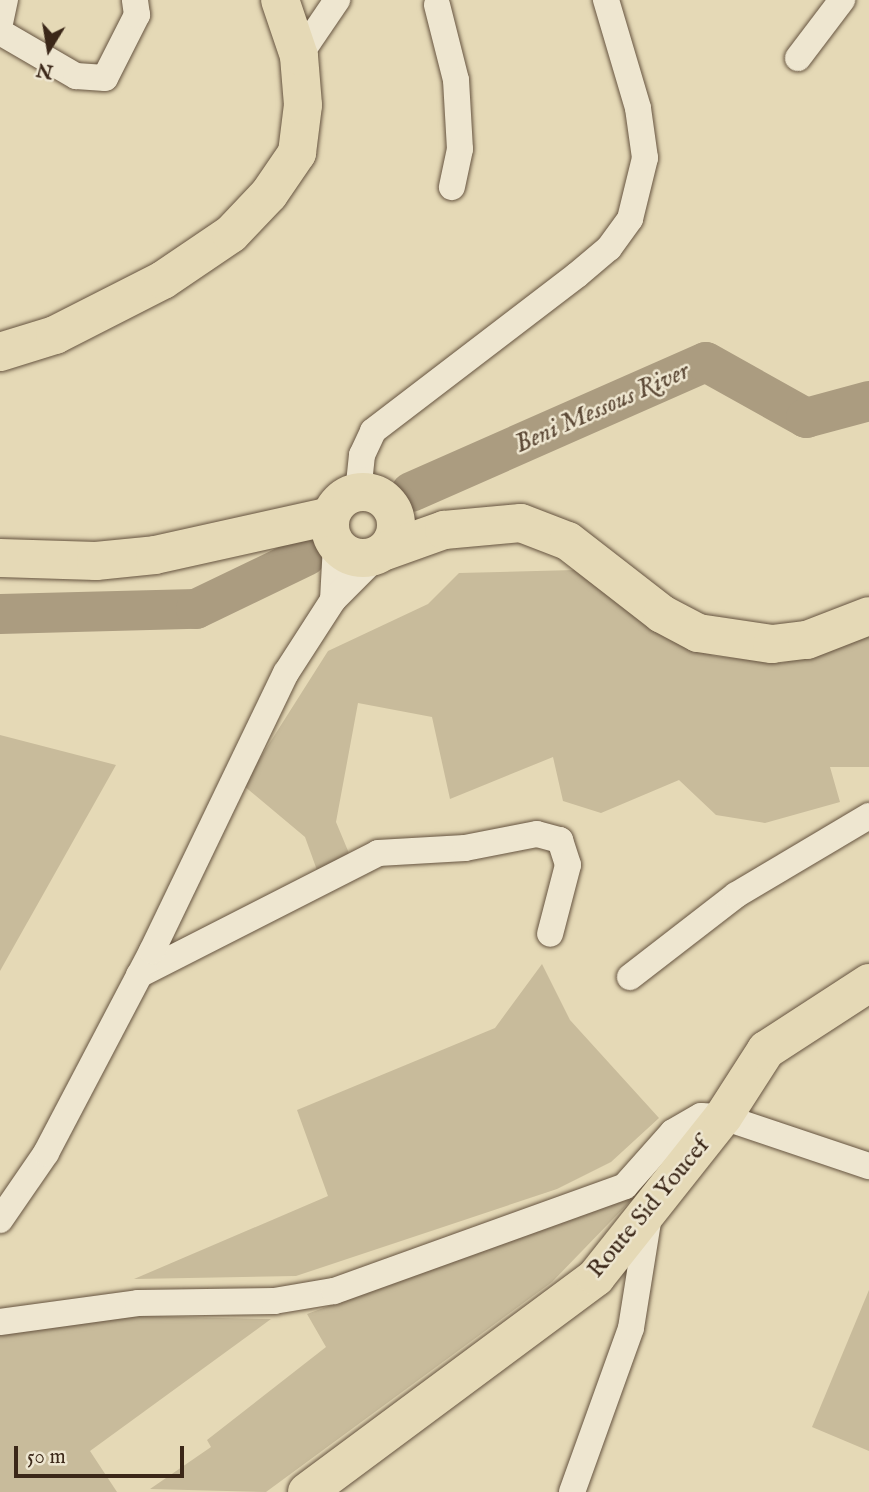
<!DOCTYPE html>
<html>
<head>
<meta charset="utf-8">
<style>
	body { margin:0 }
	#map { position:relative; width:869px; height:1492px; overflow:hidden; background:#e5d9b6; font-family:"IM FELL English",serif }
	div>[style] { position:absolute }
	.green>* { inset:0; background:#c8bb9b }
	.river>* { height:40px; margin:-20px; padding:0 20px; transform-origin:20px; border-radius:20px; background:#ab9c80 }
	.roads { filter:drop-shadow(0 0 2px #665440) drop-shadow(0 0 2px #665440) }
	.minor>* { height:26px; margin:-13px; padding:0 13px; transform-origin:13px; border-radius:13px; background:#eee6d0 }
	.primary>* { height:38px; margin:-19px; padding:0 19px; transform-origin:19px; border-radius:19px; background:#e5d9b6 }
	.primary>.ring { margin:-19px; padding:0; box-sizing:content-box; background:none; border:38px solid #e5d9b6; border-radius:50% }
	span { translate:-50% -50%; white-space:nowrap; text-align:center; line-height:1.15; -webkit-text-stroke:5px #eee6d0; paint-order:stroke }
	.street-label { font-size:24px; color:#3b2718 }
	.water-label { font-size:26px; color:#5d4a37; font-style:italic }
	.north { position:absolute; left:14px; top:14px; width:70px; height:70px; -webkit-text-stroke:5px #eee6d0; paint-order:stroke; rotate:191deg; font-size:19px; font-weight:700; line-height:28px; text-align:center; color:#3b2718 }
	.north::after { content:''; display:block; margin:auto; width:24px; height:32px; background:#3b2718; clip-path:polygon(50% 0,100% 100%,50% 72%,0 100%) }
	.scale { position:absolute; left:14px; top:1446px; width:170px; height:32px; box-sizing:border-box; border:4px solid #3b2718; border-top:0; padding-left:9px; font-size:21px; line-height:24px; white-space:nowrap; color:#3b2718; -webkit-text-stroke:5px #eee6d0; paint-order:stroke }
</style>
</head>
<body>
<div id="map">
	<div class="green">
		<i style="clip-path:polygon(575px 570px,663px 633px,714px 656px,782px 663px,869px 635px,869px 767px,830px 767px,840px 802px,765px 823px,716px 815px,679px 780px,601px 813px,563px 801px,553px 757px,450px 799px,432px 717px,358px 703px,336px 822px,351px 858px,318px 873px,305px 837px,243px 785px,328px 651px,428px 604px,459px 573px)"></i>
		<i style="clip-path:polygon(0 735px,116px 765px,0 971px)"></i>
		<i style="clip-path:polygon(542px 964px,570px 1020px,659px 1118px,611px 1162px,557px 1189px,296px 1276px,134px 1279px,328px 1196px,297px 1110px,495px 1028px)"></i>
		<i style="clip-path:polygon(677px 1138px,643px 1188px,552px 1282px,266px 1492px,150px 1489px,211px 1447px,207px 1440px,326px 1347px,307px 1314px,594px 1209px)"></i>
		<i style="clip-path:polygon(869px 1290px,869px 1451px,812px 1427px)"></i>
		<i style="clip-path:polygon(131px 1316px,271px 1319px,90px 1451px,117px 1492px,0 1492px,0 1327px)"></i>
	</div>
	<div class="river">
		<i style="left:411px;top:492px;width:322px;rotate:-23.8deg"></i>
		<i style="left:706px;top:362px;width:115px;rotate:29.2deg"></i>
		<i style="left:806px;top:418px;width:65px;rotate:-15.1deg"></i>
		<i style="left:0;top:614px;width:196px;rotate:-1.5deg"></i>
		<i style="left:196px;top:609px;width:122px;rotate:-25.7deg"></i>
	</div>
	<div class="roads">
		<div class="minor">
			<i style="left:437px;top:5px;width:77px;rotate:75.8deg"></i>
			<i style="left:456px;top:80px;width:69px;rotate:86.7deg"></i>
			<i style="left:460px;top:149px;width:39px;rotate:102deg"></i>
			<i style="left:0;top:23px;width:24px;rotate:-78deg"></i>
			<i style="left:0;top:32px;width:88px;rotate:30.1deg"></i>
			<i style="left:76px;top:76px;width:29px;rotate:4deg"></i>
			<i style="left:105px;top:78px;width:71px;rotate:-63.1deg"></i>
			<i style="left:137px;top:15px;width:15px;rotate:-98deg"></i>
			<i style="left:299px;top:56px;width:68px;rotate:-55.8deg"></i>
			<i style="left:798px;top:58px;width:73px;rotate:-52.8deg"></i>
			<i style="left:358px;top:493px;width:38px;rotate:-84deg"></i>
			<i style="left:362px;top:455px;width:26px;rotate:-65deg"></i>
			<i style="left:373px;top:431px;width:257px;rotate:-37.4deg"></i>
			<i style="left:577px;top:275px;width:42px;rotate:-40.2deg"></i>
			<i style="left:609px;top:248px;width:36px;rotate:-54deg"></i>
			<i style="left:630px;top:219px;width:63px;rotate:-76.2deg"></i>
			<i style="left:645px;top:158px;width:50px;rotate:-98deg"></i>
			<i style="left:638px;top:108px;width:113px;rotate:-106.5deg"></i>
			<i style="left:333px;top:600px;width:55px;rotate:-86.9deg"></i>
			<i style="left:139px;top:975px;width:268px;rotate:-27deg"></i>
			<i style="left:378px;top:853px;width:87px;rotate:-3.3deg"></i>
			<i style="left:465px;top:848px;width:73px;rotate:-11deg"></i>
			<i style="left:537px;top:834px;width:24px;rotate:15deg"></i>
			<i style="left:560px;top:840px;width:26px;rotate:72deg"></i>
			<i style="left:568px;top:865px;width:71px;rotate:104.6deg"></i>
			<i style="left:630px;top:977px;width:134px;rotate:-37.7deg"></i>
			<i style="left:736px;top:895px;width:155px;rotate:-30.7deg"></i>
			<i style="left:0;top:1220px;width:81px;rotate:-55.5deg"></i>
			<i style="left:46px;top:1153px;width:228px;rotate:-62.3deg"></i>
			<i style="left:152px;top:951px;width:309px;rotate:-64.3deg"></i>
			<i style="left:286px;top:673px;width:87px;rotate:-57.2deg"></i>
			<i style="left:333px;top:600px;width:61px;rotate:-45deg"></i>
			<i style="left:0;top:1322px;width:139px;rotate:-7.8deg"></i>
			<i style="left:138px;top:1303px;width:136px;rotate:-0.8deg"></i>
			<i style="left:274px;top:1301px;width:61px;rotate:-9.5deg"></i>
			<i style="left:334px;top:1291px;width:309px;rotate:-19.8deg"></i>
			<i style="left:625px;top:1186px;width:72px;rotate:-48.4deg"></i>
			<i style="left:673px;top:1132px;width:32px;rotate:-30deg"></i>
			<i style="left:701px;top:1116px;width:22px;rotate:3deg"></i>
			<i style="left:723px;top:1117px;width:154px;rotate:18.6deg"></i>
			<i style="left:572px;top:1492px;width:174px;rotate:-70.2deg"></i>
			<i style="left:631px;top:1328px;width:114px;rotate:-80.9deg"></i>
		</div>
		<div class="primary">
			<i style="left:0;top:352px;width:58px;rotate:-17.2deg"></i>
			<i style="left:55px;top:335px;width:121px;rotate:-27deg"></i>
			<i style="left:163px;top:280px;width:82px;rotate:-34.1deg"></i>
			<i style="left:231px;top:234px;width:55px;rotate:-46.5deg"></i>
			<i style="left:269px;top:194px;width:50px;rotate:-55.7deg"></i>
			<i style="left:297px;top:153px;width:48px;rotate:-82.9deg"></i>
			<i style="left:303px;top:105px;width:49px;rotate:-94.7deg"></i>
			<i style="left:299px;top:56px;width:59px;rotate:-108.7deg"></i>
			<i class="ring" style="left:330px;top:492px;width:28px;height:28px"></i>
			<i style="left:385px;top:551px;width:63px;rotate:-19.6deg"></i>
			<i style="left:444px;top:530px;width:77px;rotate:-5.2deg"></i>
			<i style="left:521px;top:523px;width:50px;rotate:21deg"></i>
			<i style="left:568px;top:541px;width:119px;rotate:37.8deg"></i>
			<i style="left:662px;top:614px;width:41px;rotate:27.8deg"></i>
			<i style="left:698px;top:633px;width:75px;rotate:8.5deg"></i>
			<i style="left:772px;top:644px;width:35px;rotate:-7deg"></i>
			<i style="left:807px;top:640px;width:66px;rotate:-21.2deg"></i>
			<i style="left:0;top:558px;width:96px;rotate:1.8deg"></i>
			<i style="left:96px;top:561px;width:59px;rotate:-5.8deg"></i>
			<i style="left:155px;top:555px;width:180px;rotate:-12.5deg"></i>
			<i style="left:307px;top:1492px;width:360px;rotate:-36.6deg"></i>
			<i style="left:596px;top:1277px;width:204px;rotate:-51.6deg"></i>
			<i style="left:723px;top:1117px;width:80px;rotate:-57.3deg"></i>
			<i style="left:766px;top:1050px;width:123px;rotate:-33deg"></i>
		</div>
	</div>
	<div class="street-label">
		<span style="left:649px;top:1208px;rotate:-50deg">Route Sid Youcef</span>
	</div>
	<div class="water-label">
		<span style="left:602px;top:408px;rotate:-24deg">Beni Messous River</span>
	</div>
	<div class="north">N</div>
	<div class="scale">50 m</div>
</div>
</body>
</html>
